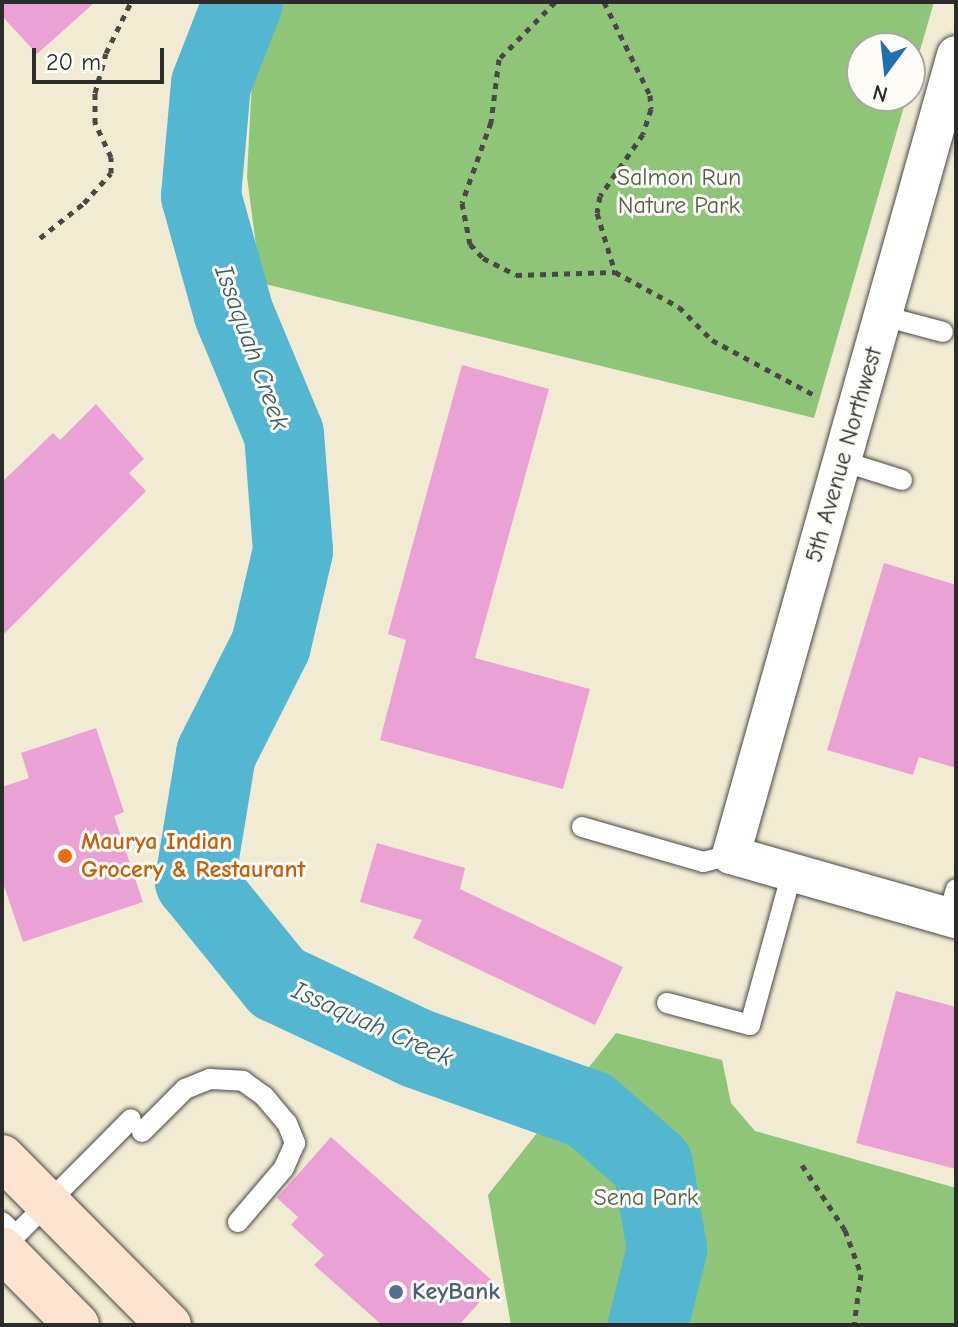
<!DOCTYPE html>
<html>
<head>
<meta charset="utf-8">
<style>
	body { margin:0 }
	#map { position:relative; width:958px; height:1327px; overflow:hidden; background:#f1ebd4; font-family:"Comic Neue",sans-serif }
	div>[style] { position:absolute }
	.green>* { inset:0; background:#8ec578 }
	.river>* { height:80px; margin:-40px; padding:0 40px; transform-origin:40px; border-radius:40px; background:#53b7d1 }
	.building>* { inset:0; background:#e9a2d3 }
	.path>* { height:5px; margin-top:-2.5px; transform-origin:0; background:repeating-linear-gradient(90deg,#494844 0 6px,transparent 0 12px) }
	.roads { filter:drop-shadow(0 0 2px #494844) drop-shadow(0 0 2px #494844) }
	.lane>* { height:20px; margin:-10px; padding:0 10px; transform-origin:10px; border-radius:10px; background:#fff }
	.street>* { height:38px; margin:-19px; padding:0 19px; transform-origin:19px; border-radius:19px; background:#fff }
	.secondary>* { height:44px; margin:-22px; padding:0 22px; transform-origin:22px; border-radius:22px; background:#fde4d0 }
	.dots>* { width:22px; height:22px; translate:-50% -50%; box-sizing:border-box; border:4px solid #fdfcf7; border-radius:50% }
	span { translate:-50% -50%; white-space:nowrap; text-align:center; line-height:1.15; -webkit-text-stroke:6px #fdfcf7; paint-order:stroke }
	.park-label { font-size:24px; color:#4e6146 }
	.street-label { font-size:24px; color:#2b2b2b }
	.food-label { font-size:24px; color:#c56008; font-weight:700 }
	.left { translate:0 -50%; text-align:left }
	.service-label { font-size:24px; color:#4e5e75; font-weight:700 }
	.water-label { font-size:26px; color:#395c65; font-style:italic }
	.frame { position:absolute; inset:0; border:4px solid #2b2b2b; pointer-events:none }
	.north { position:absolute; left:846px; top:32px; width:80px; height:80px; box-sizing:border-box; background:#fdfcf7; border:2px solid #a9a8a5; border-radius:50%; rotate:195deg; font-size:22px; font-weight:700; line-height:32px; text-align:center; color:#2b2b2b }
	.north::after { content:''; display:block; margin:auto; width:28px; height:36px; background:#1f6fb2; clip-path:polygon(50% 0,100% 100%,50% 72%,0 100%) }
	.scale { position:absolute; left:32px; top:48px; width:132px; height:36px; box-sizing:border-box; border:4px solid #2b2b2b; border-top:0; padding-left:10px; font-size:24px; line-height:28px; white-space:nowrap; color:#2b2b2b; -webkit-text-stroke:6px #fdfcf7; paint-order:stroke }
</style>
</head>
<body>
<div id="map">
	<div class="green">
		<i style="clip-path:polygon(275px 2px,934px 2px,910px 85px,910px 48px,862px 48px,862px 96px,907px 96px,814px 418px,261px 283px,247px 177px,253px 60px)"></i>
		<i style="clip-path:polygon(616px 1033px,722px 1060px,731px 1103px,755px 1131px,956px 1188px,956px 1325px,511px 1325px,488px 1195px)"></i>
	</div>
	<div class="river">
		<i style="left:243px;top:2px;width:88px;rotate:111.3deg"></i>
		<i style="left:211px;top:84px;width:112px;rotate:95.1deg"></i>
		<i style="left:201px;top:196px;width:123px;rotate:74.4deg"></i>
		<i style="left:234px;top:314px;width:130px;rotate:67.4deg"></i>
		<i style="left:284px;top:434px;width:117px;rotate:85.6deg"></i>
		<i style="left:293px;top:551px;width:97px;rotate:103.2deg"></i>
		<i style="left:271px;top:645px;width:122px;rotate:116.8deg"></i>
		<i style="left:216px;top:754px;width:129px;rotate:99.4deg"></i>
		<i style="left:195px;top:881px;width:132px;rotate:50.9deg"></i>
		<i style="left:278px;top:983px;width:153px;rotate:25.2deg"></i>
		<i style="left:416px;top:1048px;width:185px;rotate:19.6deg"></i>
		<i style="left:590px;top:1110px;width:84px;rotate:41.1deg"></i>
		<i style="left:653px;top:1165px;width:86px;rotate:80.6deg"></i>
		<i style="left:667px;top:1250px;width:77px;rotate:104.2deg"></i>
	</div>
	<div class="building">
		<i style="clip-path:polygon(2px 2px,95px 2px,37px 54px,2px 16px)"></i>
		<i style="clip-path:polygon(462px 365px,549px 389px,475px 658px,590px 689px,563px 789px,380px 740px,406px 640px,388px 634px)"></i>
		<i style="clip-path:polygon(96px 404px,144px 459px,129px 473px,146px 491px,2px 636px,2px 482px,53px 433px,60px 440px)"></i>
		<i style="clip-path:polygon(884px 563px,956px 585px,956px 768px,919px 757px,913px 775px,827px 750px)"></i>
		<i style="clip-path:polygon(96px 728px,124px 812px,114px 816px,143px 902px,23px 942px,2px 880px,2px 787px,29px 778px,21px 753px)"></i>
		<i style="clip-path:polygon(377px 843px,465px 868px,460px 889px,623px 967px,595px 1025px,413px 938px,422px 920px,360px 902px)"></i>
		<i style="clip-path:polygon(896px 991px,956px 1007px,956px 1169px,856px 1143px)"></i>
		<i style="clip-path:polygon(331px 1137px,496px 1284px,459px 1325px,382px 1325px,314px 1265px,324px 1255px,291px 1225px,298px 1217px,277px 1198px)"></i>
	</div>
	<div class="path">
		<i style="left:555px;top:2px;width:80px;rotate:134.5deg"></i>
		<i style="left:499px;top:59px;width:64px;rotate:97.2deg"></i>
		<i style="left:491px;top:122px;width:86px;rotate:109.7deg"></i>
		<i style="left:462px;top:203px;width:42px;rotate:79deg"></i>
		<i style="left:470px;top:244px;width:19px;rotate:47deg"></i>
		<i style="left:483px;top:258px;width:37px;rotate:27deg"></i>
		<i style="left:516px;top:275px;width:99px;rotate:-1.7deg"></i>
		<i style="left:615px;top:272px;width:73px;rotate:28.7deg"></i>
		<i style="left:679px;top:307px;width:47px;rotate:45deg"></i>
		<i style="left:712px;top:340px;width:120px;rotate:28.3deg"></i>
		<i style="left:604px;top:2px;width:104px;rotate:63.7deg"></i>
		<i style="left:650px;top:95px;width:14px;rotate:86deg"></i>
		<i style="left:651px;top:109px;width:26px;rotate:108deg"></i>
		<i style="left:643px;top:134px;width:75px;rotate:124.7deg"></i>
		<i style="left:600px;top:196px;width:17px;rotate:100deg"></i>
		<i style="left:597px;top:213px;width:62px;rotate:73deg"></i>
		<i style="left:40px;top:238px;width:56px;rotate:-38.5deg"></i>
		<i style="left:84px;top:203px;width:40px;rotate:-48deg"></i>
		<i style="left:111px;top:173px;width:16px;rotate:-90deg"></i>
		<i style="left:111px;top:157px;width:38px;rotate:-115deg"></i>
		<i style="left:95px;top:123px;width:30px;rotate:-90deg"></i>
		<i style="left:95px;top:93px;width:41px;rotate:-74.6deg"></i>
		<i style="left:106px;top:53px;width:57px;rotate:-63.9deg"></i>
		<i style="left:802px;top:1165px;width:78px;rotate:56.5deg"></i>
		<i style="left:845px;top:1230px;width:47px;rotate:70deg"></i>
		<i style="left:861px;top:1274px;width:51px;rotate:97.8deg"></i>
	</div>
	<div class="roads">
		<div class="lane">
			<i style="left:883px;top:316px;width:62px;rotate:14.9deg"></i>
			<i style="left:842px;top:461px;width:63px;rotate:17.6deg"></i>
			<i style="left:582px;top:827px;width:126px;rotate:16.1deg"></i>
			<i style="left:703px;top:862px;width:29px;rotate:-14deg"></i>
			<i style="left:948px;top:917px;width:29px;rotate:-74deg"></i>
			<i style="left:667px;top:1003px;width:86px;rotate:14.8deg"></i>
			<i style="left:750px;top:1025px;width:159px;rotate:-74.6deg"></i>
			<i style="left:142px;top:1132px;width:61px;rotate:-45deg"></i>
			<i style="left:185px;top:1089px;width:27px;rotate:-22deg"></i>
			<i style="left:210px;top:1079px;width:33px;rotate:3deg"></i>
			<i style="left:243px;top:1081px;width:26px;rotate:36deg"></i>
			<i style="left:264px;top:1096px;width:35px;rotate:50deg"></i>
			<i style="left:287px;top:1123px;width:22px;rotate:68deg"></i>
			<i style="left:295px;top:1143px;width:27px;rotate:114deg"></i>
			<i style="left:284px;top:1168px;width:71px;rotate:130.4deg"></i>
			<i style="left:2px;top:1222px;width:19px;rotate:43deg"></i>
			<i style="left:16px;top:1235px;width:163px;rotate:-45.2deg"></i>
		</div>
		<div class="street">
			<i style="left:956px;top:55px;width:831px;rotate:105.71deg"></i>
			<i style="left:731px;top:855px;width:234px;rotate:15.9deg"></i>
		</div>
		<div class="secondary">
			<i style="left:2px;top:1157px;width:237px;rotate:45.2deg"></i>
			<i style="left:2px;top:1249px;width:107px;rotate:45.4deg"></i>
		</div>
	</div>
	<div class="dots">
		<i style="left:65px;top:856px;background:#e8710a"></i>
		<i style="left:396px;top:1292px;background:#5c6f8a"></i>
	</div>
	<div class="park-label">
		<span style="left:679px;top:192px">Salmon Run<br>Nature Park</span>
		<span style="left:646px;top:1198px">Sena Park</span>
	</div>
	<div class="street-label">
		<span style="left:844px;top:455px;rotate:-74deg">5th Avenue Northwest</span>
	</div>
	<div class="food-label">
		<span class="left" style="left:81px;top:856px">Maurya Indian<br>Grocery &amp; Restaurant</span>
	</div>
	<div class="service-label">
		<span class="left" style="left:412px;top:1292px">KeyBank</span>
	</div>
	<div class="water-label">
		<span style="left:251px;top:348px;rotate:70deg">Issaquah Creek</span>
		<span style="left:372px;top:1025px;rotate:24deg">Issaquah Creek</span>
	</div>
	<div class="frame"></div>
	<div class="north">N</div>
	<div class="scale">20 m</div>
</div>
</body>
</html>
